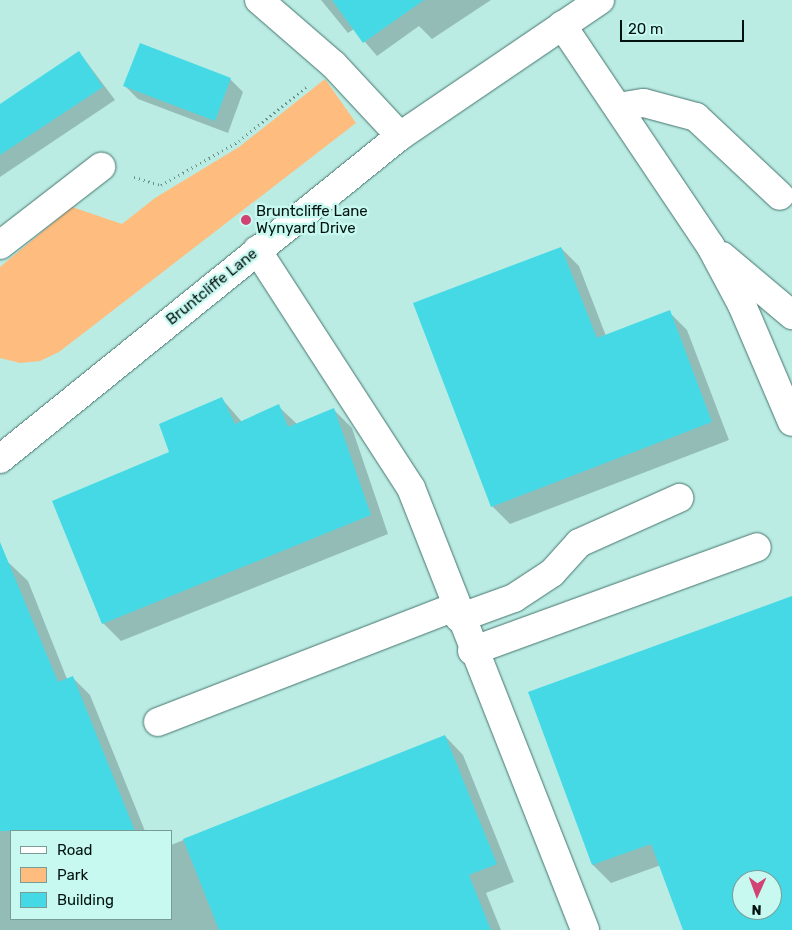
<!DOCTYPE html>
<html>
<head>
<meta charset="utf-8">
<style>
	body { margin:0 }
	#map { position:relative; width:792px; height:930px; overflow:hidden; background:#baece4; font-family:Rubik,sans-serif }
	div>[style] { position:absolute }
	.green>* { inset:0; background:#febd7f }
	.shadow>* { inset:0; background:#0003 }
	.building>* { inset:0; background:#45d9e6 }
	.path>* { height:3px; margin-top:-1.5px; transform-origin:0; background:repeating-linear-gradient(90deg,#698d87 0 1px,transparent 0 5px) }
	.roads { filter:drop-shadow(0 0 1px #46746d) drop-shadow(0 0 1px #46746d) }
	.minor>* { height:28px; margin:-14px; padding:0 14px; transform-origin:14px; border-radius:14px; background:#fff }
	.major>* { height:28px; margin:-14px; padding:0 14px; transform-origin:14px; border-radius:14px; background:#fff }
	.dots>* { width:14px; height:14px; translate:-50% -50%; box-sizing:border-box; border:2px solid #c7f9f1; border-radius:50% }
	span { translate:-50% -50%; white-space:nowrap; text-align:center; line-height:1.15; -webkit-text-stroke:5px #c7f9f1; paint-order:stroke }
	.poi-label { font-size:15px; color:#01120f }
	.left { translate:0 -50%; text-align:left }
	.street-label { font-size:15px; color:#01120f }
	.legend { position:absolute; left:10px; top:830px; width:162px; height:90px; box-sizing:border-box; background:#c7f9f1; border:1px solid #789d97; margin:0; padding:6px 9px; list-style:none; font-size:15px; color:#01120f }
	.legend li { display:flex; align-items:center; gap:10px; height:25px }
	.legend b { width:25px; border:1px solid #789d97 }
	.north { position:absolute; left:732px; top:870px; width:50px; height:50px; box-sizing:border-box; background:#c7f9f1; border:1px solid #789d97; border-radius:50%; rotate:182deg; font-size:14px; font-weight:700; line-height:20px; text-align:center; color:#01120f }
	.north::after { content:''; display:block; margin:auto; width:18px; height:22px; background:#d04372; clip-path:polygon(50% 0,100% 100%,50% 72%,0 100%) }
	.scale { position:absolute; left:620px; top:20px; width:124px; height:22px; box-sizing:border-box; border:2px solid #01120f; border-top:0; padding-left:6px; font-size:15px; line-height:18px; white-space:nowrap; color:#01120f; -webkit-text-stroke:4px #c7f9f1; paint-order:stroke }
</style>
</head>
<body>
<div id="map">
	<div class="green">
		<i style="clip-path:polygon(325px 79px,356px 123px,59px 352px,40px 361px,20px 363px,0 358px,0 267px,72px 207px,122px 224px,155px 198px,239px 147px)"></i>
	</div>
	<div class="shadow">
		<i style="clip-path:polygon(321px 0,491px 0,432px 39px,419px 26px,377px 56px,354px 29px,348px 33px)"></i>
		<i style="clip-path:polygon(79px 52px,115px 100px,0 177px,0 111px)"></i>
		<i style="clip-path:polygon(230px 79px,243px 92px,228px 133px,138px 99px,125px 86px)"></i>
		<i style="clip-path:polygon(561px 248px,579px 266px,606px 336px,669px 312px,687px 330px,729px 440px,510px 524px,492px 506px)"></i>
		<i style="clip-path:polygon(222px 399px,242px 422px,278px 406px,297px 424px,334px 410px,352px 428px,388px 534px,121px 641px,103px 623px,171px 453px)"></i>
		<i style="clip-path:polygon(9px 563px,28px 581px,67px 679px,72px 677px,90px 695px,145px 831px,11px 831px,11px 919px,171px 919px,171px 845px,445px 736px,463px 755px,514px 882px,486px 893px,501px 930px,0 930px,0 567px)"></i>
		<i style="clip-path:polygon(evenodd,792px 597px,792px 930px,685px 930px,661px 865px,611px 883px,593px 865px,530px 693px,792px 597px,742px 880px,772px 880px,772px 910px,742px 910px,742px 880px)"></i>
	</div>
	<div class="building">
		<i style="clip-path:polygon(332px 0,424px 0,363px 43px)"></i>
		<i style="clip-path:polygon(140px 43px,231px 78px,215px 121px,123px 86px)"></i>
		<i style="clip-path:polygon(79px 51px,103px 87px,0 155px,0 104px)"></i>
		<i style="clip-path:polygon(561px 247px,597px 338px,670px 310px,712px 422px,491px 507px,413px 303px)"></i>
		<i style="clip-path:polygon(222px 397px,235px 424px,279px 404px,288px 427px,334px 408px,371px 515px,102px 624px,52px 501px,169px 452px,159px 424px)"></i>
		<i style="clip-path:polygon(0 542px,58px 682px,73px 676px,135px 831px,0 831px)"></i>
		<i style="clip-path:polygon(evenodd,792px 596px,792px 930px,683px 930px,651px 844px,592px 865px,528px 692px,792px 596px,742px 880px,772px 880px,772px 910px,742px 910px,742px 880px)"></i>
		<i style="clip-path:polygon(445px 735px,497px 864px,469px 875px,491px 930px,219px 930px,183px 839px)"></i>
	</div>
	<div class="path">
		<i style="left:134px;top:177px;width:28px;rotate:17deg"></i>
		<i style="left:161px;top:185px;width:90px;rotate:-29.4deg"></i>
		<i style="left:239px;top:141px;width:86px;rotate:-38.9deg"></i>
	</div>
	<div class="roads">
		<div class="minor">
			<i style="left:259px;top:0;width:99px;rotate:40.9deg"></i>
			<i style="left:334px;top:65px;width:97px;rotate:47.1deg"></i>
			<i style="left:562px;top:25px;width:267px;rotate:56.1deg"></i>
			<i style="left:711px;top:247px;width:66px;rotate:61.9deg"></i>
			<i style="left:742px;top:305px;width:127px;rotate:66.9deg"></i>
			<i style="left:618px;top:107px;width:26px;rotate:-9deg"></i>
			<i style="left:644px;top:103px;width:54px;rotate:15.1deg"></i>
			<i style="left:696px;top:117px;width:115px;rotate:43.2deg"></i>
			<i style="left:0;top:245px;width:128px;rotate:-37.7deg"></i>
			<i style="left:257px;top:250px;width:283px;rotate:57.1deg"></i>
			<i style="left:411px;top:488px;width:475px;rotate:68.5deg"></i>
			<i style="left:722px;top:256px;width:92px;rotate:40.1deg"></i>
			<i style="left:459px;top:618px;width:59px;rotate:-20deg"></i>
			<i style="left:514px;top:598px;width:45px;rotate:-33.3deg"></i>
			<i style="left:552px;top:573px;width:40px;rotate:-48deg"></i>
			<i style="left:579px;top:543px;width:110px;rotate:-24.2deg"></i>
			<i style="left:472px;top:651px;width:303px;rotate:-20deg"></i>
			<i style="left:158px;top:722px;width:318px;rotate:-21.2deg"></i>
		</div>
		<div class="major">
			<i style="left:0;top:459px;width:514px;rotate:-38.92deg"></i>
			<i style="left:400px;top:136px;width:242px;rotate:-34.2deg"></i>
		</div>
	</div>
	<div class="dots">
		<i style="left:246px;top:220px;background:#d04372"></i>
	</div>
	<div class="poi-label">
		<span class="left" style="left:256px;top:220px">Bruntcliffe Lane<br>Wynyard Drive</span>
	</div>
	<div class="street-label">
		<span style="left:212px;top:287px;rotate:-39deg">Bruntcliffe Lane</span>
	</div>
	<ul class="legend">
	<li><b style="height:6px;background:#fff"></b>Road</li>
	<li><b style="height:14px;background:#febd7f"></b>Park</li>
	<li><b style="height:14px;background:#45d9e6"></b>Building</li>
	</ul>
	<div class="north">N</div>
	<div class="scale">20 m</div>
</div>
</body>
</html>
